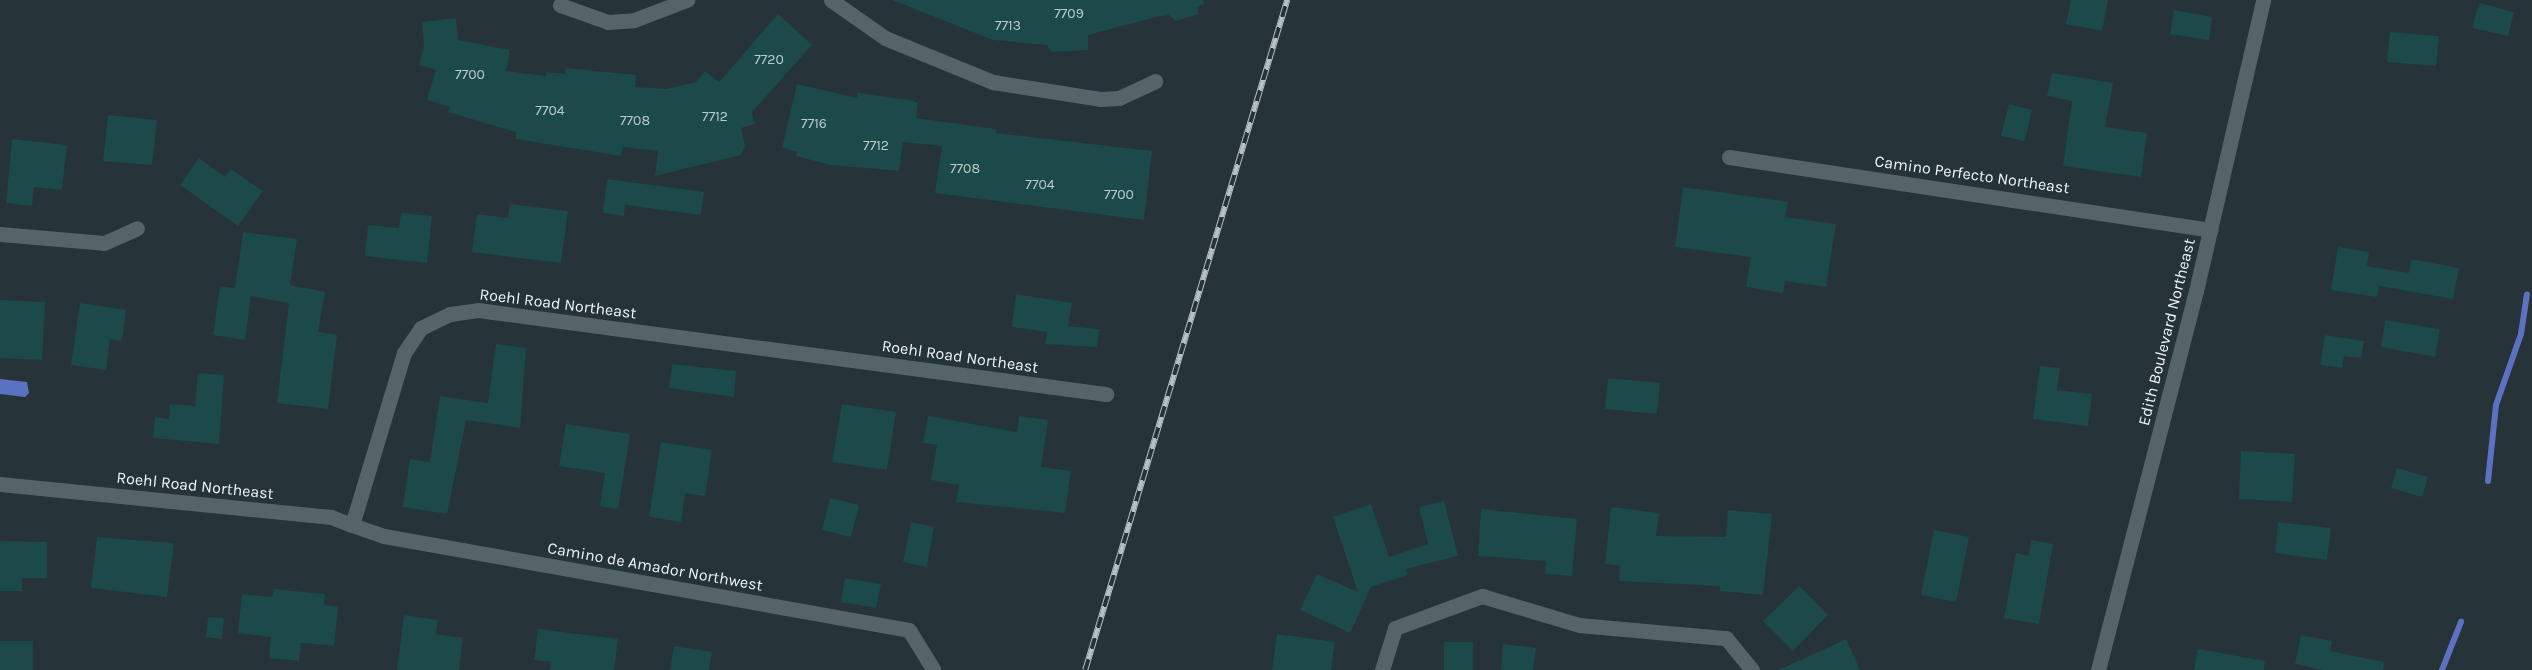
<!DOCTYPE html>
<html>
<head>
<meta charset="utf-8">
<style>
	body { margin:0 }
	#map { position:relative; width:2532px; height:670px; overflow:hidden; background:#263338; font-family:Karla,sans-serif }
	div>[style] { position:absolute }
	.water>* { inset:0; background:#5a72bf }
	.stream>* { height:6px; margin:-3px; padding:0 3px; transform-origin:3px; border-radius:3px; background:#5a72bf }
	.building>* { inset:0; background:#1c4949 }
	.minor>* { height:15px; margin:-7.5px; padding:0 7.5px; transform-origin:7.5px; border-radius:7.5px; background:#556469 }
	.rail>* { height:5.5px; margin-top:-2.75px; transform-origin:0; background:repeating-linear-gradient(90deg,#263338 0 11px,#b7c0c4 0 22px); box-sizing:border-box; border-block:1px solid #b7c0c4 }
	span { translate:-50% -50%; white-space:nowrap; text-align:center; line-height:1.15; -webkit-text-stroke:4px #263338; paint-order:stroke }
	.number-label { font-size:14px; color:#bacbcd }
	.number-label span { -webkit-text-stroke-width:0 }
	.street-label { font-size:16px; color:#eef6f9 }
</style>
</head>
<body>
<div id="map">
	<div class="water">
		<i style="clip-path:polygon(0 379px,27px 382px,29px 393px,25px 397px,0 394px)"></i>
	</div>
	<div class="stream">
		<i style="left:2488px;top:481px;width:76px;rotate:-84deg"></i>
		<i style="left:2496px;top:405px;width:75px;rotate:-70.6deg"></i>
		<i style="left:2521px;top:334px;width:40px;rotate:-81.5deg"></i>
		<i style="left:2442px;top:670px;width:52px;rotate:-68.4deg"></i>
	</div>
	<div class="building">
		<i style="clip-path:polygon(892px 0,1203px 0,1204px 4px,1197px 7px,1199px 14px,1176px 21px,1169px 15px,1156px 17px,1088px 35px,1088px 50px,1051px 52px,1047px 45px,993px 40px)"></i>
		<i style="clip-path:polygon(2071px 0,2108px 0,2102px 31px,2066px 24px)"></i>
		<i style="clip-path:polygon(2479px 3px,2514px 12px,2508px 36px,2472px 28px)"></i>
		<i style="clip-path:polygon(2174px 10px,2212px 17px,2209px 40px,2170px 34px)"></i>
		<i style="clip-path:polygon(778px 14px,812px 45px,752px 112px,755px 124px,741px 128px,745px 146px,741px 155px,655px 176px,658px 151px,623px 147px,621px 156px,516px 139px,516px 132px,448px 112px,450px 107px,427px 100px,436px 70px,419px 65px,424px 46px,422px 22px,456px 18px,458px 40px,510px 50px,506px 71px,546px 76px,546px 72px,565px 74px,566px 68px,636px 75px,635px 87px,667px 89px,696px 82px,705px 71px,719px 82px)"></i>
		<i style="clip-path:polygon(2390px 32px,2439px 36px,2436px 66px,2387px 62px)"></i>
		<i style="clip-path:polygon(2052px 73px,2113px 83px,2105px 127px,2147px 133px,2141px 177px,2063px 166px,2072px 101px,2047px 96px)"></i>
		<i style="clip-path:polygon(797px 84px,857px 98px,857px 93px,910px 100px,918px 103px,916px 118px,996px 129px,996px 133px,1152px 151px,1144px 220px,935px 193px,942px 146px,903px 142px,899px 171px,830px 165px,796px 156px,797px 152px,782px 148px)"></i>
		<i style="clip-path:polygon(2009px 104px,2032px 110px,2025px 141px,2001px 136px)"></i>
		<i style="clip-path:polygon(108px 115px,157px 120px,152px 165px,103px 161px)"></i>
		<i style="clip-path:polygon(12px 139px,67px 145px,62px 190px,34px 187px,32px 206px,6px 203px)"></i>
		<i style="clip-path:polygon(199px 158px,225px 177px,231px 169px,263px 191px,238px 226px,180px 185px)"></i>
		<i style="clip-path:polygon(607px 179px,704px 192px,701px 215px,625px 205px,624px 216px,603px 213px)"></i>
		<i style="clip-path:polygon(1683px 187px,1788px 202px,1785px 217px,1836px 224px,1826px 287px,1785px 281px,1783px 293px,1746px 287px,1751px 257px,1675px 247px)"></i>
		<i style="clip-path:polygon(510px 204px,568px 211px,561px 263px,472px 252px,477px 214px,508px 218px)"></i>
		<i style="clip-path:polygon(401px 213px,432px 216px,427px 263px,365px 256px,368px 225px,399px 228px)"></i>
		<i style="clip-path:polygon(243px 232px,297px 239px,290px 285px,325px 292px,318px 332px,337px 335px,328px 409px,277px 403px,289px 303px,251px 296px,245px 340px,213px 335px,220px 286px,235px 288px)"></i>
		<i style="clip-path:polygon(2338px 247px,2369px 252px,2367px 266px,2409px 273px,2411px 259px,2459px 268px,2453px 299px,2379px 286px,2377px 297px,2331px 290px)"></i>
		<i style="clip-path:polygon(1016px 294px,1072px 303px,1068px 326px,1099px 329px,1097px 347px,1045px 344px,1047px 332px,1012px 327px)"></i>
		<i style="clip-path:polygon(0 300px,45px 302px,42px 360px,0 358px)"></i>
		<i style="clip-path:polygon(80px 303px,126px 310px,122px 341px,110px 339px,106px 370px,71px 365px)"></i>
		<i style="clip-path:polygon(2385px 320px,2440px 329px,2435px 357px,2381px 347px)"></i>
		<i style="clip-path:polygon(2325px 335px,2364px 341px,2361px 358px,2344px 356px,2342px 368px,2320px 365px)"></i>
		<i style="clip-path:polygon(496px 344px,526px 348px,520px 428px,466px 420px,447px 514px,403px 507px,410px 459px,430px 462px,440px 396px,488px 403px)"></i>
		<i style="clip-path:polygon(672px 364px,736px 371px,734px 397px,669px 388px)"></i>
		<i style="clip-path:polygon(2040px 366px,2060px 368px,2057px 390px,2092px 394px,2088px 426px,2033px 419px)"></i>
		<i style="clip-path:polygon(198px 373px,224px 375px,219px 444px,153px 438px,155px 417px,169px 419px,170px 404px,195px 406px)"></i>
		<i style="clip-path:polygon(1608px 378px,1660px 383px,1657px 414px,1605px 409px)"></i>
		<i style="clip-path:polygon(842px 404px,896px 412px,887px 470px,832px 462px)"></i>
		<i style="clip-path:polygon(928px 416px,1017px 432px,1019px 416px,1048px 420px,1041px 467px,1071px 471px,1065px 513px,956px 502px,959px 485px,931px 480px,937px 445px,923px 443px)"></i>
		<i style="clip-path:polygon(566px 424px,630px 434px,618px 509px,600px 506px,605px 473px,559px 466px)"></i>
		<i style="clip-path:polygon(661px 442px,712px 450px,705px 496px,685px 493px,681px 522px,649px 517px)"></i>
		<i style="clip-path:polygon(2241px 451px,2295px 454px,2292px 502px,2239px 499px)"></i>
		<i style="clip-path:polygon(2397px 468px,2428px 477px,2422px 497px,2391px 488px)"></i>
		<i style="clip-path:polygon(830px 498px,859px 505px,851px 537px,822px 530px)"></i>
		<i style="clip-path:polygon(1444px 501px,1458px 556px,1406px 569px,1408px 575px,1371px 587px,1350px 633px,1300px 610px,1317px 574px,1358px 592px,1333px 517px,1371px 504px,1389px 557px,1428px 544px,1419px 507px)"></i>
		<i style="clip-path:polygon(1611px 507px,1659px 513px,1656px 536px,1726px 537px,1728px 510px,1772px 514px,1763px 595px,1720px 591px,1720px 586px,1619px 581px,1620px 566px,1605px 564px)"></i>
		<i style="clip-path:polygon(1481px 509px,1577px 519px,1572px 576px,1545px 574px,1546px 561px,1478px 556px)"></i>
		<i style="clip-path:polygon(911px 522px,934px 527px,927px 567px,903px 562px)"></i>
		<i style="clip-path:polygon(2278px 522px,2331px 528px,2327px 560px,2275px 553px)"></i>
		<i style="clip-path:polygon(1934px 530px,1969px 537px,1956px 602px,1921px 595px)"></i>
		<i style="clip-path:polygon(97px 537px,174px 543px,167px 597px,91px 588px)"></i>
		<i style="clip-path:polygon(2031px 540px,2053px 544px,2039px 624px,2004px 618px,2016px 553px,2029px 556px)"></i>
		<i style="clip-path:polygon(0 541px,47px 542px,47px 578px,22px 578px,22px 591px,0 591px)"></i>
		<i style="clip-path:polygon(845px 578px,881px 584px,876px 608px,841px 602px)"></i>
		<i style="clip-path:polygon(1799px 586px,1828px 615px,1793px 651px,1763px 621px)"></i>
		<i style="clip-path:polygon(274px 589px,325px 594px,324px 605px,338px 607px,334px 646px,301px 643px,299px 661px,269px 658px,271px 637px,238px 633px,242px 594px,273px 597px)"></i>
		<i style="clip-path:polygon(404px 615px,438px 620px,436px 634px,463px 638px,459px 670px,397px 670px)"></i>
		<i style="clip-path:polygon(208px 617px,224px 618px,222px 639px,206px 637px)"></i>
		<i style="clip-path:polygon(538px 629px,618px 639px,614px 670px,550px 670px,551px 662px,534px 660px)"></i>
		<i style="clip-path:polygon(1277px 634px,1335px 642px,1331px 670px,1272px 670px)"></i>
		<i style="clip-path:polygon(2301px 635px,2332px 641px,2330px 651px,2384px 662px,2383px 670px,2323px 670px,2295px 664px)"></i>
		<i style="clip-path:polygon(1846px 639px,1860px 670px,1778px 670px,1812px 655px)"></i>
		<i style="clip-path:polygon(0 641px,33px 641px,33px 670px,0 670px)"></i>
		<i style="clip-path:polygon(1444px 642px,1473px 642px,1473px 670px,1444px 670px)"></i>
		<i style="clip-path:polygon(1503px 644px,1536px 648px,1533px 670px,1501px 670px)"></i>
		<i style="clip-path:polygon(674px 646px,712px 652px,709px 670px,670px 670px)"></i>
		<i style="clip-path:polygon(2198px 649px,2265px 661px,2264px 670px,2194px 670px)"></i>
	</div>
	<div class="minor">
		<i style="left:831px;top:0;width:66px;rotate:35.1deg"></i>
		<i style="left:885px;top:38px;width:117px;rotate:22.2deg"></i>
		<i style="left:993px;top:82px;width:108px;rotate:9deg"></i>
		<i style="left:1100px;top:99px;width:19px;rotate:-3deg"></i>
		<i style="left:1119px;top:98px;width:40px;rotate:-25deg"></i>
		<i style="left:560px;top:5px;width:51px;rotate:19.5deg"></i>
		<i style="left:608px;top:22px;width:26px;rotate:-4deg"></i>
		<i style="left:634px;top:20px;width:57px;rotate:-20.7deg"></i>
		<i style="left:1729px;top:157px;width:487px;rotate:8.6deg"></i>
		<i style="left:0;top:234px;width:104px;rotate:4.9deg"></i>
		<i style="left:104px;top:243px;width:36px;rotate:-24deg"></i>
		<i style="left:0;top:484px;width:333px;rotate:5.7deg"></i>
		<i style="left:331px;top:517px;width:22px;rotate:21deg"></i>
		<i style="left:352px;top:525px;width:180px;rotate:-73.2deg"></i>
		<i style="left:404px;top:353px;width:30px;rotate:-56deg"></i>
		<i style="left:421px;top:328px;width:32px;rotate:-26deg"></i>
		<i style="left:450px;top:314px;width:28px;rotate:-8deg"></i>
		<i style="left:478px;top:310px;width:634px;rotate:7.62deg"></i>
		<i style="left:352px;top:525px;width:34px;rotate:19deg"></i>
		<i style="left:384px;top:536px;width:533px;rotate:10.15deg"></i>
		<i style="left:909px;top:630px;width:46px;rotate:58.4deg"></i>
		<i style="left:1382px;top:670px;width:44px;rotate:-72.8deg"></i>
		<i style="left:1395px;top:628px;width:93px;rotate:-20.2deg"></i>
		<i style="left:1482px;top:596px;width:101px;rotate:16.6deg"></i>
		<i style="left:1579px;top:625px;width:148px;rotate:5.1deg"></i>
		<i style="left:1726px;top:638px;width:41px;rotate:50.9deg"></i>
		<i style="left:2098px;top:670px;width:391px;rotate:-75.5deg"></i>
		<i style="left:2196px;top:291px;width:299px;rotate:-77deg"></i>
	</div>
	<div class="rail">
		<i style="left:1085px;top:670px;width:700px;rotate:-73.22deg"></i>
	</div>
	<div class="number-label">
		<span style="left:1069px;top:14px">7709</span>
		<span style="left:1008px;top:26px">7713</span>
		<span style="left:769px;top:60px">7720</span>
		<span style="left:470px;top:75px">7700</span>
		<span style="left:550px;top:111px">7704</span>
		<span style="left:715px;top:117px">7712</span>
		<span style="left:635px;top:121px">7708</span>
		<span style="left:814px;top:124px">7716</span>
		<span style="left:876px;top:146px">7712</span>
		<span style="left:965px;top:169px">7708</span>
		<span style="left:1040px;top:185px">7704</span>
		<span style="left:1119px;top:195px">7700</span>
	</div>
	<div class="street-label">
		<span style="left:1972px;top:175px;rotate:8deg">Camino Perfecto Northeast</span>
		<span style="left:558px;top:304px;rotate:7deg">Roehl Road Northeast</span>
		<span style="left:2167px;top:332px;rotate:-76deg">Edith Boulevard Northeast</span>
		<span style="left:960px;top:357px;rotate:8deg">Roehl Road Northeast</span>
		<span style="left:195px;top:486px;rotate:6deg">Roehl Road Northeast</span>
		<span style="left:655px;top:567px;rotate:10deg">Camino de Amador Northwest</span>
	</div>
</div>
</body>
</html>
